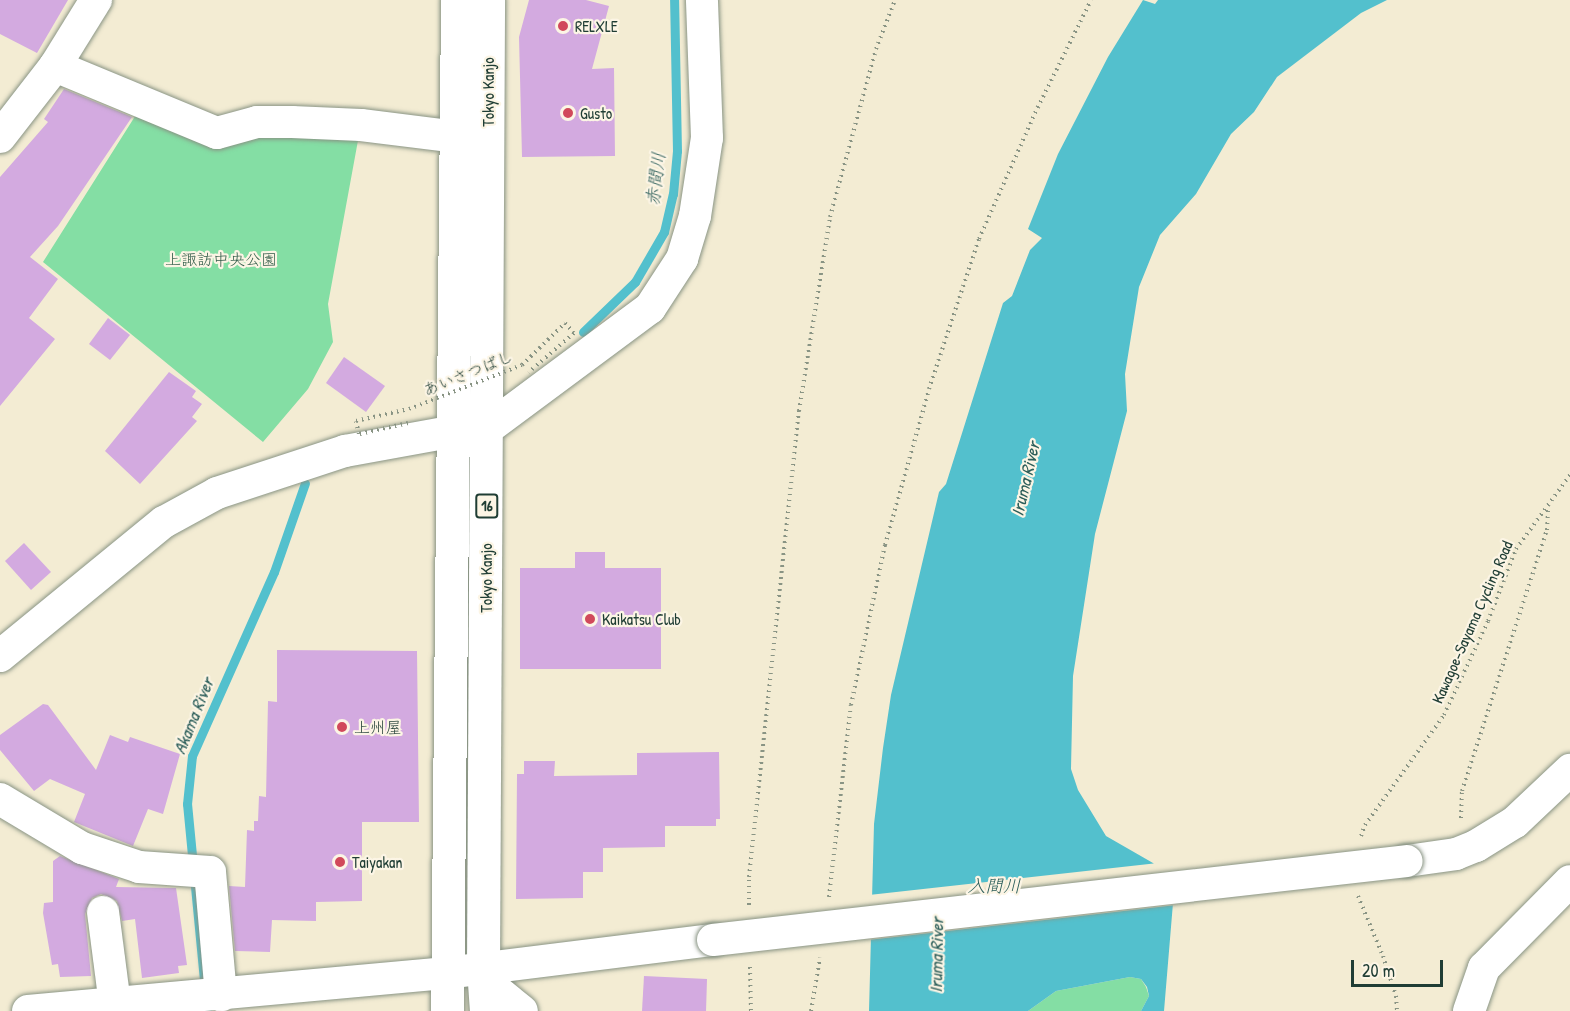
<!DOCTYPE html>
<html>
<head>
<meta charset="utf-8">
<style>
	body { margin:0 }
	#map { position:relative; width:1570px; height:1011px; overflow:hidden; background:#f3ecd3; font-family:"Patrick Hand","Klee One",sans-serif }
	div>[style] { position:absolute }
	.green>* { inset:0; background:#84dea4 }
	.water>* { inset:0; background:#53c0cd }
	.pier>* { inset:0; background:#f3ecd3 }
	.stream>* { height:9px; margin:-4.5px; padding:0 4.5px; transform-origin:4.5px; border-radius:4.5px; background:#53c0cd }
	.building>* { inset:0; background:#d3aae0 }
	.path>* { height:4px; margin-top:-2px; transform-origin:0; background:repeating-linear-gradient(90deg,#899484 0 1.5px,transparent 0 6px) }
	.roads { filter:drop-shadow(0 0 2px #899484) drop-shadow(0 0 2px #899484) }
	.minor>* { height:32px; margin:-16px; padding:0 16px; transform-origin:16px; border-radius:16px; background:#fff }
	.highway>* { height:33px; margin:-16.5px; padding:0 16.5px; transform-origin:16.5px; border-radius:16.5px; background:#fff }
	.path-bridge>* { height:4px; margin-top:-2px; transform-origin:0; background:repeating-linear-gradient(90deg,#899484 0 1.5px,transparent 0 6px) }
	.bridges { filter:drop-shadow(0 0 2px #899484) drop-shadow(0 0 2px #899484) }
	.minor-bridge>* { height:32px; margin:-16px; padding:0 16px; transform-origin:16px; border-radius:16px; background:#fff }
	.dots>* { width:16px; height:16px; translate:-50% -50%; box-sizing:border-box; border:3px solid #fcf5e5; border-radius:50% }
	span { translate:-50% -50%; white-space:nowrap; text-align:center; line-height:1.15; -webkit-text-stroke:4.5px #fcf5e5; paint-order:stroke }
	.shield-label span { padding:2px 4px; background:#fcf5e5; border:2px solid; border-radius:4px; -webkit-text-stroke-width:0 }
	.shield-label { font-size:15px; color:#1f3d34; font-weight:700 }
	.poi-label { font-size:16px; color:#1f3d34 }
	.left { translate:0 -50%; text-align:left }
	.street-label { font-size:16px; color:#1f3d34 }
	.park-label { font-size:16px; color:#335d4a }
	.water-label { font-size:18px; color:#2c5e5a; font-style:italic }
	.scale { position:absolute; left:1351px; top:960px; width:92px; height:27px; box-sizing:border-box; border:3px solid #1f3d34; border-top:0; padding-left:8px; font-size:18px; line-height:21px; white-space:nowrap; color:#1f3d34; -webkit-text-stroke:4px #fcf5e5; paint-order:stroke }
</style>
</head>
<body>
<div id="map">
	<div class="green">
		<i style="clip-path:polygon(139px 110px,245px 136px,359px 135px,328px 304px,333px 342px,308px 389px,263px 442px,43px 262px)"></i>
		<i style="clip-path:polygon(1130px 977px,1141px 979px,1146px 987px,1149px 996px,1141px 1011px,1028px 1011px,1056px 991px)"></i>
	</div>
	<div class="water">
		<i style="clip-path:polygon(1143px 0,1155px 4px,1158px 0,1387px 0,1361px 13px,1277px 77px,1254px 112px,1231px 134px,1196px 194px,1160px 235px,1139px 287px,1125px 374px,1127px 411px,1095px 534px,1073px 676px,1071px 769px,1078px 790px,1106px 836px,1153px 863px,1169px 879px,1174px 891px,1164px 1011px,1141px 1011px,1149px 996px,1147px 987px,1141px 979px,1130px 977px,1056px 991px,1028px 1011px,869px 1011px,874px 824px,883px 748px,891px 695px,939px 492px,946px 484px,1003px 303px,1012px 296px,1030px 250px,1042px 238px,1028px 229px,1058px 154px,1108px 57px)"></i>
	</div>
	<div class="pier">
		<i style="clip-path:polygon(1158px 863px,1172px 877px,1176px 905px,868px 940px,869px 895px)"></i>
	</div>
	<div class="stream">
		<i style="left:583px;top:332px;width:72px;rotate:-43.9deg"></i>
		<i style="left:635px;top:282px;width:58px;rotate:-59.9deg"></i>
		<i style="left:664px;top:232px;width:39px;rotate:-77deg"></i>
		<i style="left:673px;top:194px;width:43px;rotate:-84.7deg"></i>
		<i style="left:677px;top:151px;width:151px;rotate:-91.1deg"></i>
		<i style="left:207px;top:1011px;width:208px;rotate:-95.5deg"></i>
		<i style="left:187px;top:804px;width:48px;rotate:-84.1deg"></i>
		<i style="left:192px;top:756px;width:201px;rotate:-66deg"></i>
		<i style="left:274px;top:572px;width:94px;rotate:-70.8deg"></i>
	</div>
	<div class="building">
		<i style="clip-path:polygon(0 0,68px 0,37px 53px,0 34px)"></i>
		<i style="clip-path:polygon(529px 0,586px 0,609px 6px,592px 69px,614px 68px,615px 156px,522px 157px,519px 37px)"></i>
		<i style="clip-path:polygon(64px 89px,132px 117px,58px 226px,30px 257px,58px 279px,29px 318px,55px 339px,0 406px,0 177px,48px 122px,44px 119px)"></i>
		<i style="clip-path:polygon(108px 318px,130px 335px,110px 360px,89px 344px)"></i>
		<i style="clip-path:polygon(344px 357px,385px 386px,366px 412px,326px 383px)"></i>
		<i style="clip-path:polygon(169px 372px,196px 391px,192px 397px,202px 404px,192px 417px,197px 421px,140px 484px,105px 451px)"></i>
		<i style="clip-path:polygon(24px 543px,51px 572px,31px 590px,5px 561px)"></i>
		<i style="clip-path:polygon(575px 552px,605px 552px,605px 568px,661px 568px,661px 669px,520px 669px,520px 568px,575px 568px)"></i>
		<i style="clip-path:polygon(277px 650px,417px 651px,419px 822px,362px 822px,362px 901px,316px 902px,316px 921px,272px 920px,270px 952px,235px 951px,229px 886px,245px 887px,247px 830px,254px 831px,254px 821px,258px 821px,259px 796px,266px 797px,268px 701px,277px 702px)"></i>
		<i style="clip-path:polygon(43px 704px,48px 705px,96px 770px,110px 735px,128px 742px,130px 737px,180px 754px,163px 814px,148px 809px,133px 846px,74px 822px,85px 794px,50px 779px,34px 791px,0 750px,0 735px)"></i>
		<i style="clip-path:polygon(719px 752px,720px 819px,716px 819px,716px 826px,665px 826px,665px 847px,603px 848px,603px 872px,583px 872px,583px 898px,516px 899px,517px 774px,524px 774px,524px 761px,555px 761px,554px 776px,637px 775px,637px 753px)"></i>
		<i style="clip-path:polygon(60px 856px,119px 879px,116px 887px,176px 888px,187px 965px,178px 966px,179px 973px,142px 978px,135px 919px,122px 921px,117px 901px,101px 894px,92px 898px,85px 914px,91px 976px,60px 977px,58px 964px,52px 965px,43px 913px,44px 903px,53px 902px,53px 861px)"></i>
		<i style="clip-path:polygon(644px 976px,707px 979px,706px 1011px,642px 1011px)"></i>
	</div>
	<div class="path">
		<i style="left:1461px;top:818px;width:27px;rotate:-88deg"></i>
		<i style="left:1462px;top:791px;width:274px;rotate:-72deg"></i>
		<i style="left:1547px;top:530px;width:20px;rotate:-87deg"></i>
		<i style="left:1361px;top:836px;width:12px;rotate:-70deg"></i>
		<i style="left:1365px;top:825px;width:135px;rotate:-54.3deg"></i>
		<i style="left:1444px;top:715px;width:104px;rotate:-64.9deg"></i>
		<i style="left:1488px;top:621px;width:77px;rotate:-68.7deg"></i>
		<i style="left:1516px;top:549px;width:92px;rotate:-53.9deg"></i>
		<i style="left:1358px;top:896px;width:65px;rotate:67.4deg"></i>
		<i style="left:1383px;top:956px;width:42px;rotate:72deg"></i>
		<i style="left:1396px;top:996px;width:15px;rotate:86deg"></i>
		<i style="left:829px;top:897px;width:193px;rotate:-83.5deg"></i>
		<i style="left:851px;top:705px;width:164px;rotate:-78deg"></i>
		<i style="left:885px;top:545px;width:162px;rotate:-74.2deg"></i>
		<i style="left:929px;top:389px;width:158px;rotate:-71.6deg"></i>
		<i style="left:979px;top:239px;width:138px;rotate:-66deg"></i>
		<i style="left:1035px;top:113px;width:126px;rotate:-63.6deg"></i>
		<i style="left:749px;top:905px;width:28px;rotate:-90deg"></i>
		<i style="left:749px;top:877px;width:469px;rotate:-83.9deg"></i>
		<i style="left:799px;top:411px;width:196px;rotate:-80.9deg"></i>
		<i style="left:830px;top:217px;width:174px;rotate:-74.7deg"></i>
		<i style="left:876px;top:49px;width:53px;rotate:-68.8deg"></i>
		<i style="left:750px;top:967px;width:44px;rotate:88.7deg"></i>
		<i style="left:811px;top:1011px;width:54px;rotate:-80.4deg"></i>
	</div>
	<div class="roads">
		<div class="minor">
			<i style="left:55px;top:66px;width:175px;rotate:22.5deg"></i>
			<i style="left:217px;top:133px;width:41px;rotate:-15.4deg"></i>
			<i style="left:257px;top:122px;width:35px"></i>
			<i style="left:292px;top:122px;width:69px;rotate:2.5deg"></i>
			<i style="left:361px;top:125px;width:98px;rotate:7.1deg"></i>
			<i style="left:0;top:137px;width:90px;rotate:-52.2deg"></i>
			<i style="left:55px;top:66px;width:78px;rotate:-58.2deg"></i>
			<i style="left:487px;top:429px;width:203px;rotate:-36.6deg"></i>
			<i style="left:650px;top:308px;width:59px;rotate:-56.9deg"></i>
			<i style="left:682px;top:259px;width:45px;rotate:-73.2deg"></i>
			<i style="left:695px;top:216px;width:79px;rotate:-81.3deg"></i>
			<i style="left:707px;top:138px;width:138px;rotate:-92.1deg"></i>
			<i style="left:0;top:656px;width:212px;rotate:-39.3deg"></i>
			<i style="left:164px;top:522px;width:60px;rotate:-28.7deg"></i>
			<i style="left:217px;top:493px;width:135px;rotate:-18.2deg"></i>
			<i style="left:345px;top:451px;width:112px;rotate:-10.3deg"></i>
			<i style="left:0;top:799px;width:96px;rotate:30.9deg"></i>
			<i style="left:82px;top:848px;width:60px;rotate:18.4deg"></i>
			<i style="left:139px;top:867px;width:71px;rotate:4deg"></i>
			<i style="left:210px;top:872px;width:124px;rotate:84.9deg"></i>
			<i style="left:1407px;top:861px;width:49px;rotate:-8.1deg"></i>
			<i style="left:1456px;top:854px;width:22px;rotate:-22deg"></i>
			<i style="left:1476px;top:846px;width:46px;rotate:-31.6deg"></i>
			<i style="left:1515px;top:822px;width:76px;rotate:-43.4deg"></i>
			<i style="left:103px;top:912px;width:94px;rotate:82.6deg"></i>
			<i style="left:486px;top:982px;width:46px;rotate:38.9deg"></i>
			<i style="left:28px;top:1011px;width:421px;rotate:-5.2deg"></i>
			<i style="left:447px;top:973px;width:268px;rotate:-7.1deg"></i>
			<i style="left:1469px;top:1011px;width:46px;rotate:-70.8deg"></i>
			<i style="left:1484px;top:968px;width:122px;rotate:-45.3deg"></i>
		</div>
		<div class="highway">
			<i style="left:447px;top:1011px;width:1011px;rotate:-89.43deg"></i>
			<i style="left:486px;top:1011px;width:43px;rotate:-94deg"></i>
			<i style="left:483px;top:968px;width:968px;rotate:-89.7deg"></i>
		</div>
	</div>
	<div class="path-bridge">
		<i style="left:408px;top:423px;width:50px;rotate:167.3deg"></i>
		<i style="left:359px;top:434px;width:13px;rotate:-103deg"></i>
		<i style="left:356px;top:421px;width:54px;rotate:-12.8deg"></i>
		<i style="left:409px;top:409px;width:121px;rotate:-21.3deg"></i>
		<i style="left:522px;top:365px;width:60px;rotate:-44.3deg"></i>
		<i style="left:565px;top:323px;width:13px;rotate:48deg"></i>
		<i style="left:574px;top:333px;width:60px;rotate:139.1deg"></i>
	</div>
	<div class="bridges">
		<div class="minor-bridge">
			<i style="left:713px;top:940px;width:698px;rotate:-6.49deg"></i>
		</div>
	</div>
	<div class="dots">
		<i style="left:563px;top:26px;background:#d1495b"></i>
		<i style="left:568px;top:113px;background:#d1495b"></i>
		<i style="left:590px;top:619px;background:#d1495b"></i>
		<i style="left:342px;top:727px;background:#d1495b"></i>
		<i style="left:340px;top:862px;background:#d1495b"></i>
	</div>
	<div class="shield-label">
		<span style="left:487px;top:506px">16</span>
	</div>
	<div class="poi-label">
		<span class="left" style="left:575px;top:26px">RELXLE</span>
		<span class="left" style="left:580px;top:113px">Gusto</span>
		<span class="left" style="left:602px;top:619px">Kaikatsu Club</span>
		<span class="left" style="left:354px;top:727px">上州屋</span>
		<span class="left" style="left:352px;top:862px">Taiyakan</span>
	</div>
	<div class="street-label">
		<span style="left:488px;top:92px;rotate:-90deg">Tokyo Kanjo</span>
		<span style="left:468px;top:373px;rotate:-22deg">あいさつばし</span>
		<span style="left:486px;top:578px;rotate:-90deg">Tokyo Kanjo</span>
		<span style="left:1472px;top:622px;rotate:-66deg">Kawagoe-Sayama Cycling Road</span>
	</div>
	<div class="park-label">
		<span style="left:221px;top:259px">上諏訪中央公園</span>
	</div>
	<div class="water-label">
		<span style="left:656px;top:179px;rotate:-83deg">赤間川</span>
		<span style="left:1026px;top:479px;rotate:-77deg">Iruma River</span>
		<span style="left:194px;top:716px;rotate:-68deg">Akama River</span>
		<span style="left:994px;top:886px">入間川</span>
		<span style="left:937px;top:955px;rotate:-89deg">Iruma River</span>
	</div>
	<div class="scale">20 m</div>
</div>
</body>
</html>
